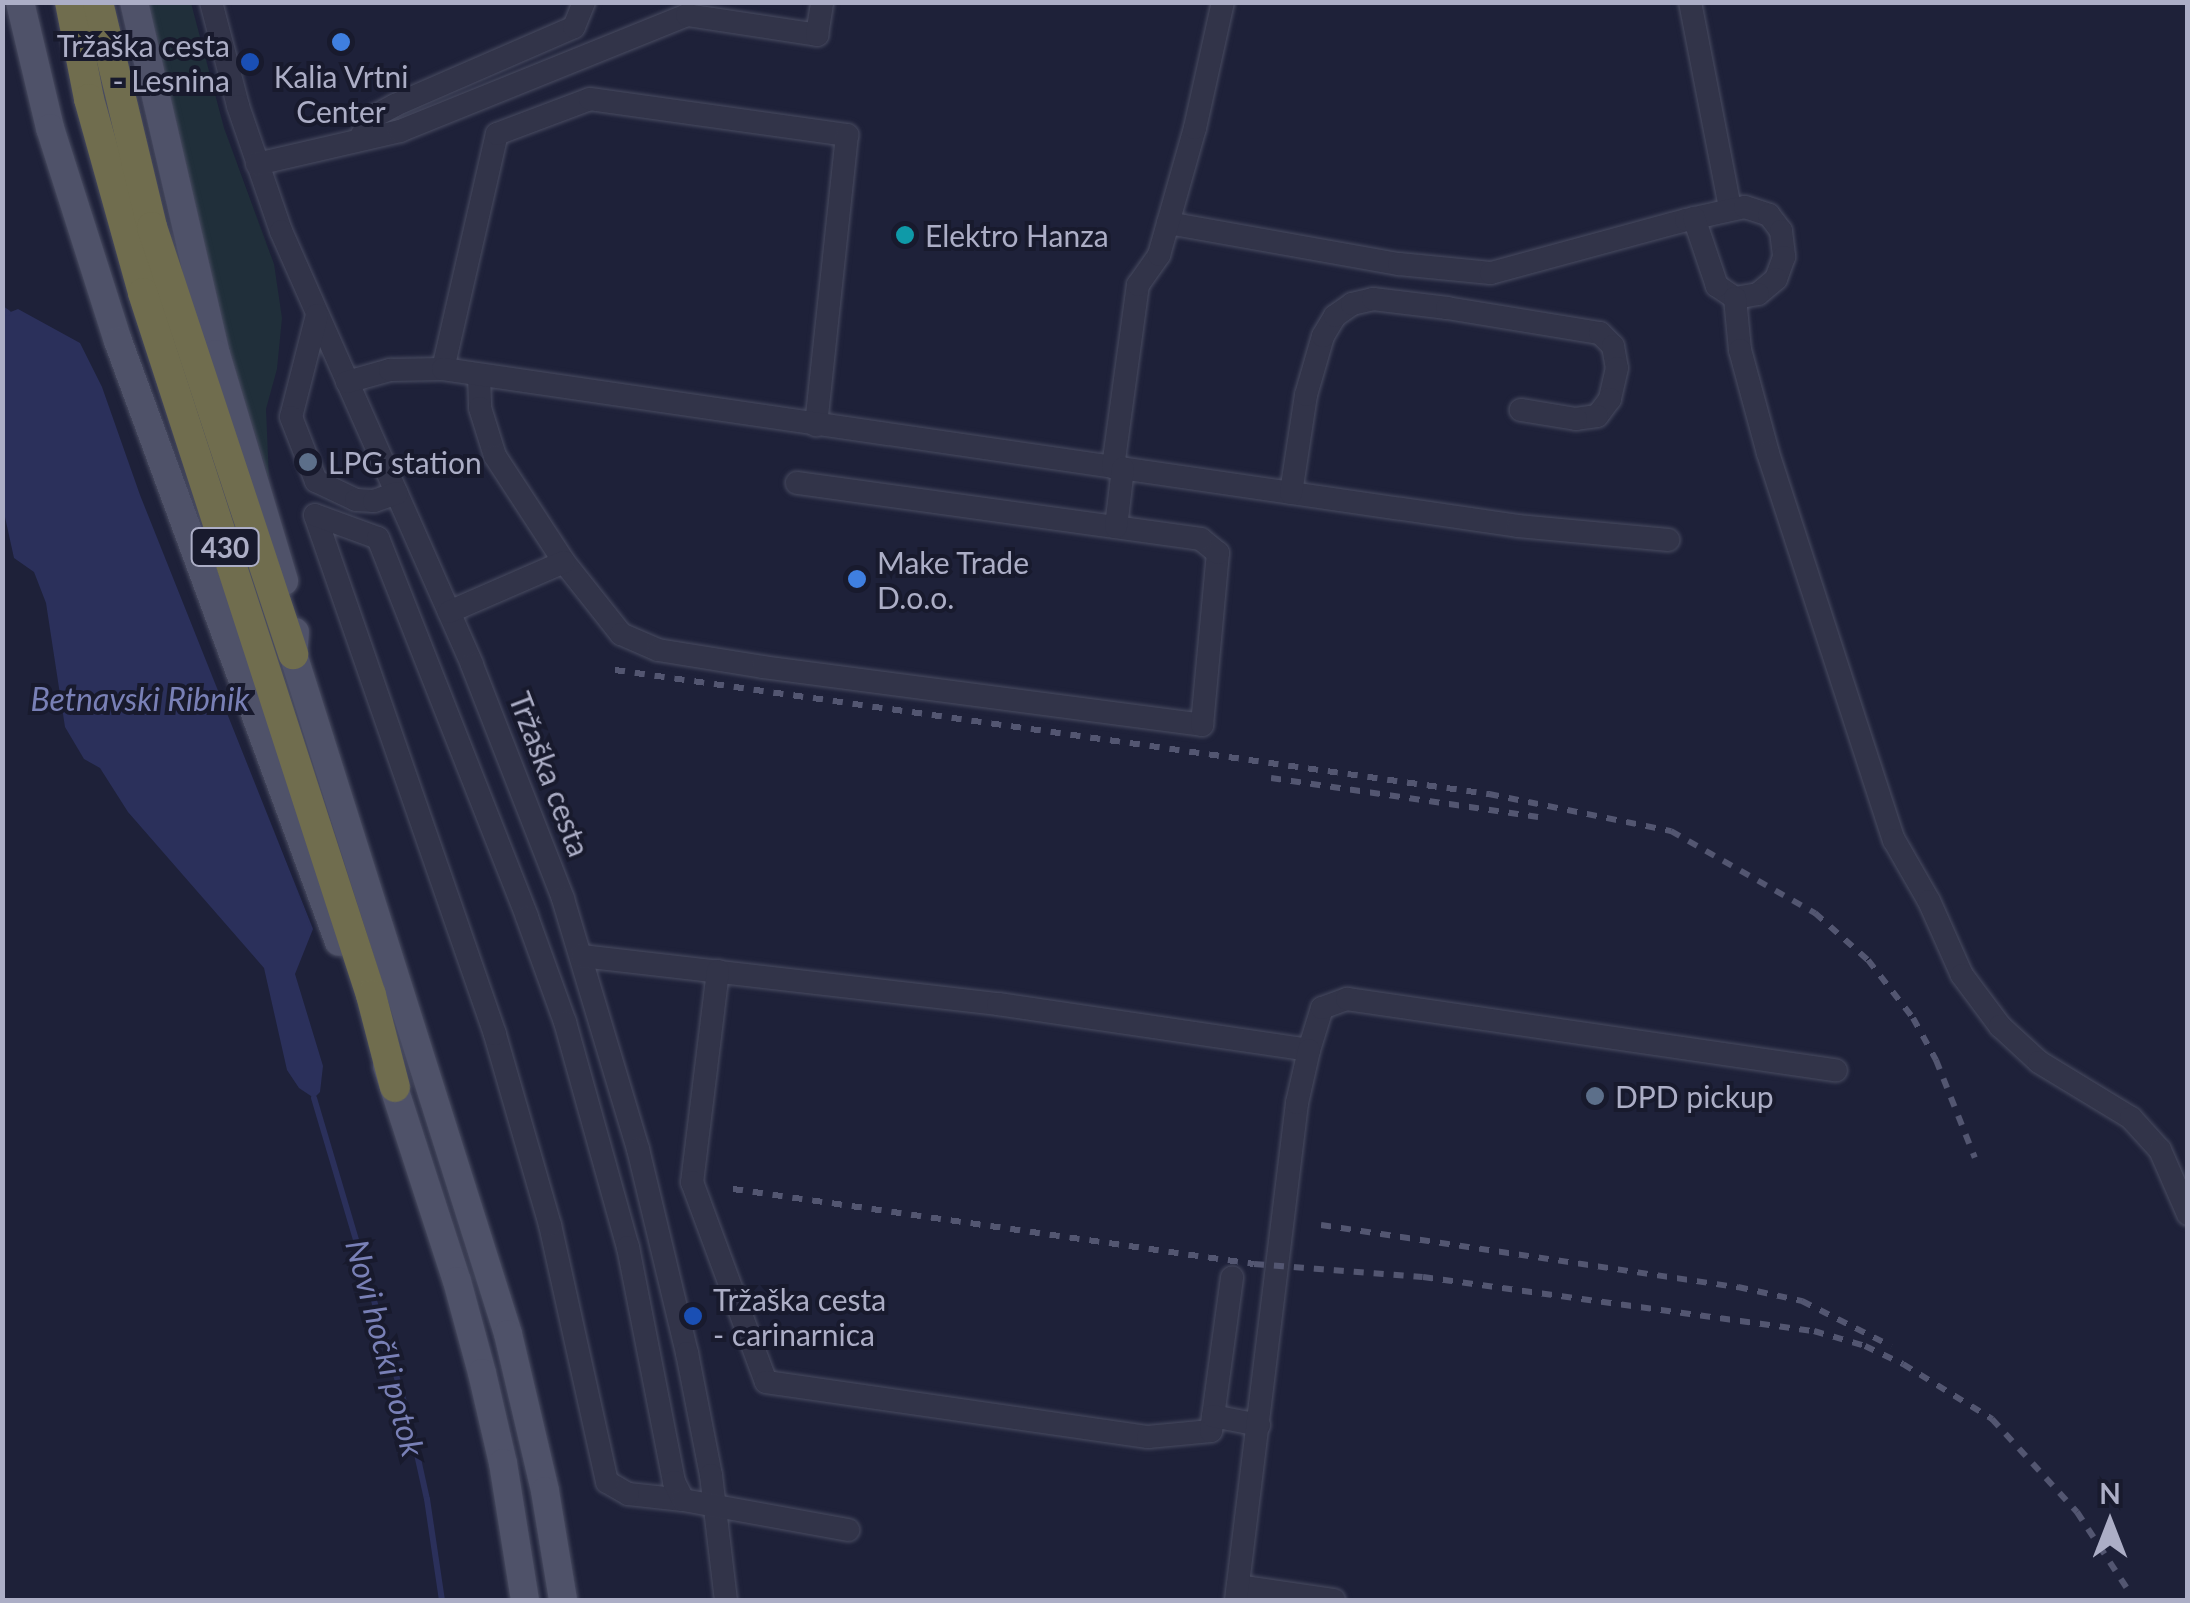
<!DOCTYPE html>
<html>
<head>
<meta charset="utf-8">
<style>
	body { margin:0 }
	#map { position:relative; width:2190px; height:1603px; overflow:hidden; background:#1e2139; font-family:Lato,sans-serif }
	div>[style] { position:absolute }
	.green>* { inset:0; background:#202f3a }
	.water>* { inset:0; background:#2b305b }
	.stream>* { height:6px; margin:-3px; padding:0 3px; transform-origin:3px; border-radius:3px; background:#2b305b }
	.roads { filter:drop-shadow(0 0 2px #494c61) drop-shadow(0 0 2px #494c61) }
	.minor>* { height:22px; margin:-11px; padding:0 11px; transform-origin:11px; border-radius:11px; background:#323449 }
	.major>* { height:28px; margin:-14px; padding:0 14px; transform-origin:14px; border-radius:14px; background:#4f5269 }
	.highway>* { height:30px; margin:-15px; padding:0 15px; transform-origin:15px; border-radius:15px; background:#706d4e }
	.rail>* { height:6px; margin-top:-3px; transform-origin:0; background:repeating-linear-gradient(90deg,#535671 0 10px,transparent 0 20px) }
	.dots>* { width:28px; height:28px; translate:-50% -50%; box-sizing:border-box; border:5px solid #181a2d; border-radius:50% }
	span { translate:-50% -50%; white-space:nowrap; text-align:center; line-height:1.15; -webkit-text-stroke:8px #181a2d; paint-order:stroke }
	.shield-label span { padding:2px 8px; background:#181a2d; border:2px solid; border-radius:8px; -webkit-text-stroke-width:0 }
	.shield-label { font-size:28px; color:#acaec6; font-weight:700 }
	.poi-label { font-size:30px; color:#acaec6 }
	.right { translate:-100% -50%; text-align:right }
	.left { translate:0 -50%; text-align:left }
	.street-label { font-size:30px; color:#acaec6 }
	.water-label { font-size:32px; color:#7980b6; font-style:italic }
	.frame { position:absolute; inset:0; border:5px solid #acaec6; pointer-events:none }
	.north { position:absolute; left:2060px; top:1473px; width:100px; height:100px; -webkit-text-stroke:8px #181a2d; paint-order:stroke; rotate:0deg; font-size:28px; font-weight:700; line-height:40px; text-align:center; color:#acaec6 }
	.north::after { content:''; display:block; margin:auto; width:35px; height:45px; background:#acaec6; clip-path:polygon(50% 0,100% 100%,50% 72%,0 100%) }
</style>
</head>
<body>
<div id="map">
	<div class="green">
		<i style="clip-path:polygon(147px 3px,191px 3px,224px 128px,274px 264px,282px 318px,277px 369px,266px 409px,269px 479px,223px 331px)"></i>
	</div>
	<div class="water">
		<i style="clip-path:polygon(18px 309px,80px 343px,102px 387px,140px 495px,313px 929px,295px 974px,323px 1066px,320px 1092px,314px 1098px,299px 1088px,287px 1070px,264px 968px,128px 812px,100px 768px,84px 759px,65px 727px,46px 603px,34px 572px,14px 558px,3px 508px,3px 315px)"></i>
	</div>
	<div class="stream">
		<i style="left:2px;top:309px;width:7px;rotate:34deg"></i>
		<i style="left:314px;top:1098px;width:334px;rotate:73.5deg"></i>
		<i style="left:409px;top:1418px;width:83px;rotate:77.5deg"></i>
		<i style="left:427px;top:1499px;width:102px;rotate:81.6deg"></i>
	</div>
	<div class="roads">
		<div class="minor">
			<i style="left:211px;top:2px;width:107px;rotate:75.4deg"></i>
			<i style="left:238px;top:106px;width:132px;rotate:71deg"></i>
			<i style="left:281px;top:231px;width:474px;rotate:66.2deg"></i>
			<i style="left:472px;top:665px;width:251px;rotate:68.7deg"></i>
			<i style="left:563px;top:899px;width:261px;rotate:73.3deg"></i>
			<i style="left:638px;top:1149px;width:210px;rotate:76.5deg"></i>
			<i style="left:687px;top:1353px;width:124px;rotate:78.9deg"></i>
			<i style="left:711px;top:1475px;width:126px;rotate:83.2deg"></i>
			<i style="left:1690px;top:2px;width:210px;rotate:79deg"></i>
			<i style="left:359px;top:140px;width:25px;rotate:-61deg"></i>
			<i style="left:371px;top:118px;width:27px;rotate:-28deg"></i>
			<i style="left:395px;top:105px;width:195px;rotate:-23.5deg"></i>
			<i style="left:574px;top:27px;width:27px;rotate:-68deg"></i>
			<i style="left:257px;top:164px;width:147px;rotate:-13deg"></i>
			<i style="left:400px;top:131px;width:310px;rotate:-22deg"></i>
			<i style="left:687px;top:15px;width:132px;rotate:8.7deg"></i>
			<i style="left:817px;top:35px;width:33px;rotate:-81deg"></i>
			<i style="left:1168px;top:223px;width:235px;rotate:10.1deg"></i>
			<i style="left:1399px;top:264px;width:92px;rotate:5.6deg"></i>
			<i style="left:1491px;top:273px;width:202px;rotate:-15.2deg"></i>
			<i style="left:1686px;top:220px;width:60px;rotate:-12.4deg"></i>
			<i style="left:1745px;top:207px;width:25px;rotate:18deg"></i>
			<i style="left:1769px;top:215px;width:20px;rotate:53deg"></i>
			<i style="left:1781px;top:231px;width:26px;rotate:83deg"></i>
			<i style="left:1784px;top:257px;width:23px;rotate:110deg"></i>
			<i style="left:1776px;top:279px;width:23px;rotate:140deg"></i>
			<i style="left:1758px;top:294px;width:23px;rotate:170deg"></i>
			<i style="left:1735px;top:298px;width:22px;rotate:-146deg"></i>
			<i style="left:1717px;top:286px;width:72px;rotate:-108.7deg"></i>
			<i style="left:1735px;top:298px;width:52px;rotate:84.5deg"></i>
			<i style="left:1740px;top:350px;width:107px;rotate:74.8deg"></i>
			<i style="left:1768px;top:453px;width:407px;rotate:72deg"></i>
			<i style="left:1894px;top:840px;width:70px;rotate:60.2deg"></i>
			<i style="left:1929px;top:901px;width:81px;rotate:66deg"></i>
			<i style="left:1962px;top:975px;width:64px;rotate:53.3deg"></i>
			<i style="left:2000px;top:1026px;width:53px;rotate:42.7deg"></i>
			<i style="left:2039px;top:1062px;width:108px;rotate:31.3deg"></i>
			<i style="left:2131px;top:1118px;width:43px;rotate:47.8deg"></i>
			<i style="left:2160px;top:1150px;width:70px;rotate:66.4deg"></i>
			<i style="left:317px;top:315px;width:105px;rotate:104.3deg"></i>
			<i style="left:291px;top:417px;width:69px;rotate:68.7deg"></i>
			<i style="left:316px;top:481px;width:44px;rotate:25.4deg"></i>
			<i style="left:356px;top:500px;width:18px;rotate:3deg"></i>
			<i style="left:374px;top:501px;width:24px;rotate:-19deg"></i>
			<i style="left:443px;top:369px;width:241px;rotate:-77.1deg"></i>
			<i style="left:497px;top:134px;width:99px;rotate:-20.6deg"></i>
			<i style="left:590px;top:99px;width:260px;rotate:8deg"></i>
			<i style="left:847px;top:135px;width:292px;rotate:96.1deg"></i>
			<i style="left:479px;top:375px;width:33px;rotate:88deg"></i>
			<i style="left:480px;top:408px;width:50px;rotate:72.6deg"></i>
			<i style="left:495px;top:456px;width:126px;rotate:56.9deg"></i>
			<i style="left:564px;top:562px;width:92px;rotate:51.6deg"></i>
			<i style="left:621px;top:634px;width:40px;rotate:23.4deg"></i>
			<i style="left:658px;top:650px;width:106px;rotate:9.2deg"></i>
			<i style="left:763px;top:667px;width:443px;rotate:7.5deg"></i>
			<i style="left:1202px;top:725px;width:173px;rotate:-84.7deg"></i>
			<i style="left:1218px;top:553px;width:22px;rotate:-141deg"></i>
			<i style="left:1201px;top:539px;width:408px;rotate:-172.1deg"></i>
			<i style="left:347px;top:382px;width:45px;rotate:-15.6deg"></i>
			<i style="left:390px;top:370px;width:53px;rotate:-1.1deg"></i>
			<i style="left:443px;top:369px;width:1086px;rotate:8.31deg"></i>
			<i style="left:1518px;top:526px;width:151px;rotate:5.3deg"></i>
			<i style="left:1113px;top:467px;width:184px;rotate:-82.2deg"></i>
			<i style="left:1138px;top:285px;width:37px;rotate:-55deg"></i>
			<i style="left:1159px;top:255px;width:132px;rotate:-74.2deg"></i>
			<i style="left:1195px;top:128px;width:129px;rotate:-77.5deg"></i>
			<i style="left:1291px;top:493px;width:99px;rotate:-81.3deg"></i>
			<i style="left:1306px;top:395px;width:61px;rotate:-73.9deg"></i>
			<i style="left:1323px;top:336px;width:23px;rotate:-59deg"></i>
			<i style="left:1335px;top:316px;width:21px;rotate:-35deg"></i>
			<i style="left:1352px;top:304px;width:22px;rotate:-13deg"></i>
			<i style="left:1373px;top:299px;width:75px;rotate:6.9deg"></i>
			<i style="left:1447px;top:308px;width:155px;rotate:9.3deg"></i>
			<i style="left:1600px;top:333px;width:18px;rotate:45deg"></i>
			<i style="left:1613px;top:346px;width:22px;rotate:80deg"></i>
			<i style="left:1617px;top:368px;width:32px;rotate:103deg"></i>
			<i style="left:1610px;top:399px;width:21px;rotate:127deg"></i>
			<i style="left:1597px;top:416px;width:21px;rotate:172deg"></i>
			<i style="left:1576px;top:419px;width:56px;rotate:-170.7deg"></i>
			<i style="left:1116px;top:527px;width:59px;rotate:-83.2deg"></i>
			<i style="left:449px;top:612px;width:125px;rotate:-23.5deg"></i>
			<i style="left:582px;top:956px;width:419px;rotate:6.6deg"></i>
			<i style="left:998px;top:1004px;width:314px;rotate:8.4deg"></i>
			<i style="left:1309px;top:1050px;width:44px;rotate:-72.8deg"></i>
			<i style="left:1322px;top:1008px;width:27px;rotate:-20deg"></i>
			<i style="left:1347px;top:999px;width:494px;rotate:8.3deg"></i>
			<i style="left:718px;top:971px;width:213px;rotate:97deg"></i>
			<i style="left:692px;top:1182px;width:213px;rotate:69.7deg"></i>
			<i style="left:766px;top:1382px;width:386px;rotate:8.2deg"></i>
			<i style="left:1148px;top:1437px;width:63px;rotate:-5.4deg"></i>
			<i style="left:1211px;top:1431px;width:155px;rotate:-82.2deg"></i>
			<i style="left:1213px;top:1416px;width:47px;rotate:11.1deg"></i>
			<i style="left:683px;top:1500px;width:55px;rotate:-173.8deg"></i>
			<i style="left:628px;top:1494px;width:24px;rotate:-150deg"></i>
			<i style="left:607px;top:1482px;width:263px;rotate:-102.5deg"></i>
			<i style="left:550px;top:1225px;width:199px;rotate:-106.1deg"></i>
			<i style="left:495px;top:1034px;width:549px;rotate:-109.13deg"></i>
			<i style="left:315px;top:515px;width:67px;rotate:20.1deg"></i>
			<i style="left:378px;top:538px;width:407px;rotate:68.5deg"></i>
			<i style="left:527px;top:917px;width:112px;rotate:70.1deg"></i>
			<i style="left:565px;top:1022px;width:234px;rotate:74.4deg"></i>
			<i style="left:628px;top:1247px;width:239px;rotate:78.9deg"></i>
			<i style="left:674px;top:1482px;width:20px;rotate:63deg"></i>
			<i style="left:683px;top:1500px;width:168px;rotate:10.3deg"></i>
			<i style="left:1238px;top:1586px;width:97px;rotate:8.3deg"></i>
			<i style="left:1236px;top:1600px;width:501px;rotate:-83deg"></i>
			<i style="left:1297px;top:1103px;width:54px;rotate:-77.2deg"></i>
		</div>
		<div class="major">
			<i style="left:20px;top:2px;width:130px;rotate:76.6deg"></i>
			<i style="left:50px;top:128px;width:224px;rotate:72.3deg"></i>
			<i style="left:118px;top:341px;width:640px;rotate:69.81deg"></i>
			<i style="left:134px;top:2px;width:361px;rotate:76.9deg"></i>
			<i style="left:216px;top:354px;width:237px;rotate:73.3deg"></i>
			<i style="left:295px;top:632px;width:22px;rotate:95deg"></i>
			<i style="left:293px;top:654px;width:713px;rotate:72.45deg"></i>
			<i style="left:508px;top:1334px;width:161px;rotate:76.7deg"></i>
			<i style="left:545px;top:1491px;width:110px;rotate:80.6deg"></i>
			<i style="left:387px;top:1066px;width:226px;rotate:72deg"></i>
			<i style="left:457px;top:1281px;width:95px;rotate:74.8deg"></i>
			<i style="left:482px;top:1373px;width:92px;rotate:76.9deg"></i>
			<i style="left:503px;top:1463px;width:139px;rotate:80.9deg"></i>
		</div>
		<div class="highway">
			<i style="left:70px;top:2px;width:99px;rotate:78.9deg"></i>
			<i style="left:89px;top:99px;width:201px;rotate:74.4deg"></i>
			<i style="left:143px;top:293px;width:738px;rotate:72.01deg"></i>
			<i style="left:371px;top:995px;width:95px;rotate:75.4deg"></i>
			<i style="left:98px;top:2px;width:231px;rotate:76.5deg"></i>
			<i style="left:152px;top:227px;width:450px;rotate:71.7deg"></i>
		</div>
	</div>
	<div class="rail">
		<i style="left:615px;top:670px;width:883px;rotate:8.08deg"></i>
		<i style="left:1489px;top:794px;width:186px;rotate:11.5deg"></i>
		<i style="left:1671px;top:831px;width:166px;rotate:29.7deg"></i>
		<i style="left:1815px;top:913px;width:71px;rotate:41.6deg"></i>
		<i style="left:1868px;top:960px;width:73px;rotate:52.2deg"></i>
		<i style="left:1913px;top:1018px;width:48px;rotate:61.3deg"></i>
		<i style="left:1936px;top:1060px;width:105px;rotate:68.3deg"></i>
		<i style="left:1271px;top:778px;width:270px;rotate:8.3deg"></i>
		<i style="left:733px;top:1189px;width:526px;rotate:8.19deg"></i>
		<i style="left:1254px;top:1264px;width:169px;rotate:4.4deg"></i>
		<i style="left:1423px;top:1277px;width:395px;rotate:7.9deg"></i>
		<i style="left:1814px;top:1331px;width:53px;rotate:16.4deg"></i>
		<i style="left:1865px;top:1346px;width:42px;rotate:25.3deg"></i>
		<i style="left:1903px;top:1364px;width:105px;rotate:31.7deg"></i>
		<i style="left:1992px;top:1419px;width:126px;rotate:47.6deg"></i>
		<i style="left:2077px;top:1512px;width:100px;rotate:56.8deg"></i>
		<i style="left:1321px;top:1225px;width:422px;rotate:8.5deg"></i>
		<i style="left:1738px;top:1287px;width:66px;rotate:12.3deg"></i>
		<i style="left:1802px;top:1301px;width:100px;rotate:26.8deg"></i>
	</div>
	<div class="dots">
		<i style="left:341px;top:42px;background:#3f7fe0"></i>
		<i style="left:250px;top:62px;background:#1a4fb4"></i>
		<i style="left:905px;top:235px;background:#0f9aa8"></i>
		<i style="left:308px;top:462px;background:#5c6f8a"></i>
		<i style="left:857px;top:579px;background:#3f7fe0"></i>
		<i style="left:1595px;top:1096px;background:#5c6f8a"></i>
		<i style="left:693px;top:1316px;background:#1a4fb4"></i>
	</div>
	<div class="shield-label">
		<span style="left:225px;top:547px">430</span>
	</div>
	<div class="poi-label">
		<span class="right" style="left:230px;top:62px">Tržaška cesta<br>- Lesnina</span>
		<span style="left:341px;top:93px">Kalia Vrtni<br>Center</span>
		<span class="left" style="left:925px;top:235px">Elektro Hanza</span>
		<span class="left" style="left:328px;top:462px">LPG station</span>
		<span class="left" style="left:877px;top:579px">Make Trade<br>D.o.o.</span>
		<span class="left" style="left:1615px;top:1096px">DPD pickup</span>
		<span class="left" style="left:713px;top:1316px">Tržaška cesta<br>- carinarnica</span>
	</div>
	<div class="street-label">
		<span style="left:550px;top:774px;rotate:69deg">Tržaška cesta</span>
	</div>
	<div class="water-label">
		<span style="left:140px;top:699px">Betnavski Ribnik</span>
		<span style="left:385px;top:1348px;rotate:75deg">Novi hočki potok</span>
	</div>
	<div class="frame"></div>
	<div class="north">N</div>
</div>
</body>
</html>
